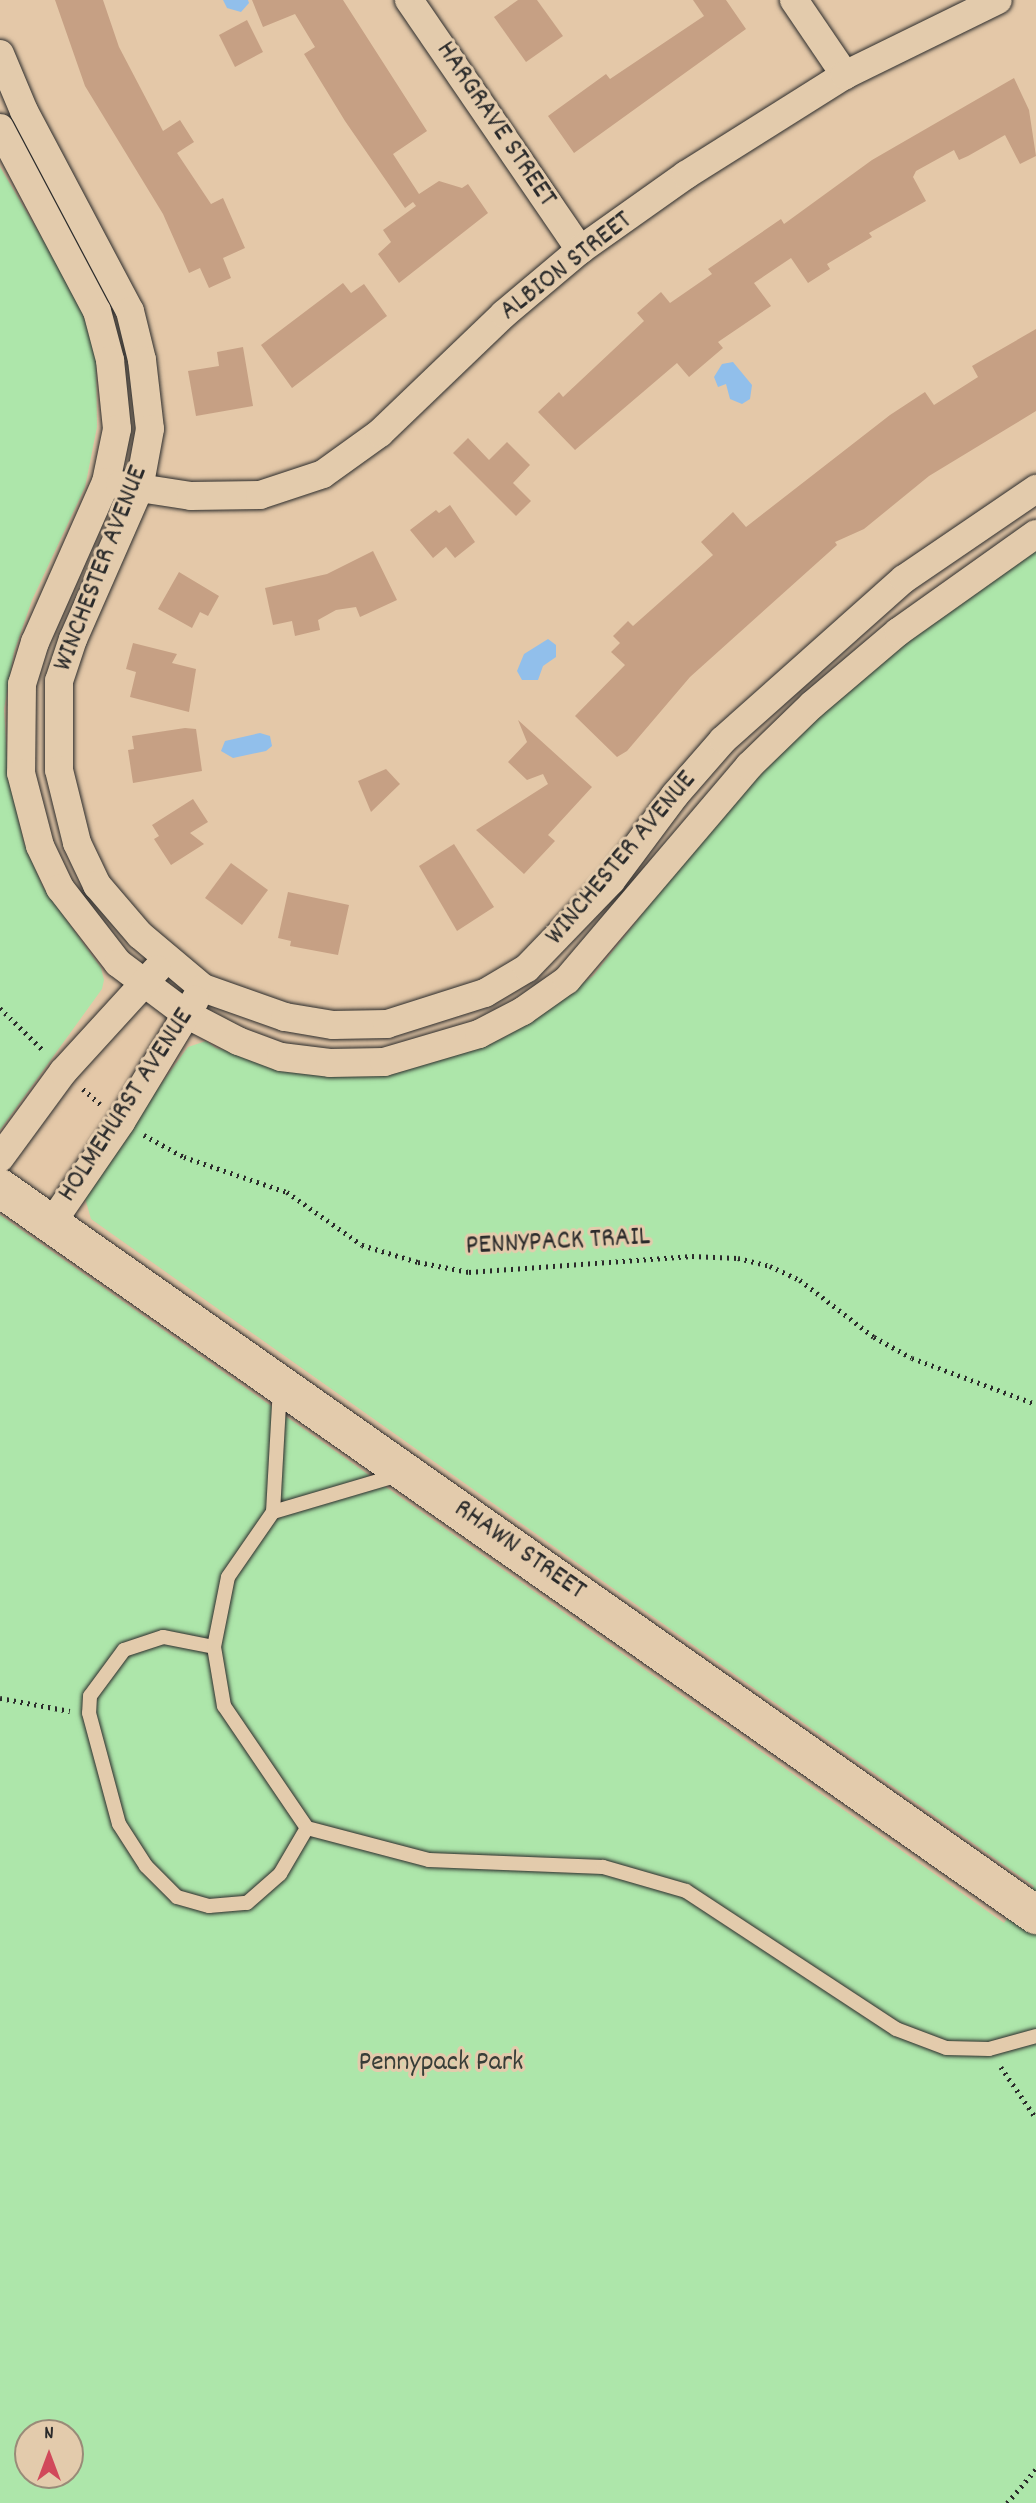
<!DOCTYPE html>
<html>
<head>
<meta charset="utf-8">
<style>
	body { margin:0 }
	#map { position:relative; width:1036px; height:2503px; overflow:hidden; background:#e4c8a8; font-family:Dekko,sans-serif }
	div>[style] { position:absolute }
	.green>* { inset:0; background:#ade6aa }
	.water>* { inset:0; background:#91bfeb }
	.building>* { inset:0; background:#c6a084 }
	.path>* { height:4.5px; margin-top:-2.25px; transform-origin:0; background:repeating-linear-gradient(90deg,#2b2b2b 0 2px,transparent 0 7px) }
	.roads { filter:drop-shadow(0 0 2px #2b2b2b) drop-shadow(0 0 2px #2b2b2b) }
	.lane>* { height:14px; margin:-7px; padding:0 7px; transform-origin:7px; border-radius:7px; background:#e3cbac }
	.street>* { height:28px; margin:-14px; padding:0 14px; transform-origin:14px; border-radius:14px; background:#e3cbac }
	.secondary>* { height:38px; margin:-19px; padding:0 19px; transform-origin:19px; border-radius:19px; background:#e3cbac }
	span { translate:-50% -50%; white-space:nowrap; text-align:center; line-height:1.15; -webkit-text-stroke:6px #e3cbac; paint-order:stroke }
	.street-label { font-size:28px; color:#2b2b2b }
	.park-label { font-size:28px; color:#383e38 }
	.north { position:absolute; left:14px; top:2419px; width:70px; height:70px; box-sizing:border-box; background:#e3cbac; border:2px solid #998b78; border-radius:50%; rotate:0deg; font-size:19px; font-weight:700; line-height:28px; text-align:center; color:#2b2b2b }
	.north::after { content:''; display:block; margin:auto; width:24px; height:32px; background:#d1495b; clip-path:polygon(50% 0,100% 100%,50% 72%,0 100%) }
</style>
</head>
<body>
<div id="map">
	<div class="green">
		<i style="clip-path:polygon(0 167px,78px 299px,96px 354px,97px 427px,85px 487px,32px 600px,14px 652px,4px 709px,8px 775px,24px 843px,43px 887px,101px 968px,104px 980px,102px 989px,0 1130px)"></i>
		<i style="clip-path:polygon(evenodd,1036px 544px,1036px 2503px,0 2503px,0 1215px,1004px 1923px,1034px 1886px,91px 1219px,85px 1198px,85px 1188px,188px 1047px,206px 1041px,216px 1048px,300px 1070px,385px 1072px,503px 1038px,593px 976px,723px 812px,859px 676px,1036px 544px,28px 2433px,70px 2433px,70px 2475px,28px 2475px,28px 2433px)"></i>
	</div>
	<div class="water">
		<i style="clip-path:polygon(223px 0,248px 0,249px 3px,241px 12px,227px 8px)"></i>
		<i style="clip-path:polygon(733px 362px,752px 385px,750px 399px,742px 404px,730px 399px,726px 384px,718px 387px,714px 377px,722px 364px)"></i>
		<i style="clip-path:polygon(548px 639px,556px 645px,556px 657px,543px 666px,538px 680px,522px 680px,517px 671px,524px 654px)"></i>
		<i style="clip-path:polygon(260px 733px,270px 736px,272px 746px,266px 751px,233px 758px,221px 751px,225px 741px)"></i>
	</div>
	<div class="building">
		<i style="clip-path:polygon(55px 0,103px 0,119px 47px,163px 131px,180px 120px,194px 142px,177px 153px,211px 204px,223px 198px,245px 248px,223px 258px,231px 278px,209px 288px,200px 268px,189px 273px,163px 214px,85px 86px)"></i>
		<i style="clip-path:polygon(252px 0,343px 0,427px 131px,393px 154px,419px 194px,439px 181px,462px 188px,468px 184px,488px 213px,399px 283px,378px 254px,391px 242px,383px 230px,416px 206px,413px 202px,405px 208px,345px 121px,304px 54px,315px 47px,295px 14px,263px 27px)"></i>
		<i style="clip-path:polygon(518px 0,537px 0,563px 36px,526px 62px,494px 17px)"></i>
		<i style="clip-path:polygon(693px 0,726px 0,746px 29px,574px 153px,548px 116px,606px 74px,610px 79px,704px 16px)"></i>
		<i style="clip-path:polygon(247px 20px,263px 52px,235px 67px,219px 35px)"></i>
		<i style="clip-path:polygon(1014px 78px,1029px 110px,1036px 156px,1020px 164px,1005px 135px,968px 156px,959px 160px,954px 150px,916px 171px,913px 177px,926px 201px,869px 233px,872px 237px,827px 264px,830px 269px,808px 283px,791px 258px,754px 283px,771px 306px,718px 342px,723px 348px,689px 377px,677px 363px,575px 450px,538px 412px,559px 392px,563px 397px,644px 321px,637px 313px,661px 292px,670px 303px,712px 274px,708px 269px,781px 219px,784px 224px,872px 160px)"></i>
		<i style="clip-path:polygon(343px 283px,351px 293px,364px 284px,387px 316px,292px 388px,261px 345px)"></i>
		<i style="clip-path:polygon(1036px 329px,1036px 411px,929px 476px,864px 529px,835px 542px,837px 545px,690px 677px,627px 751px,617px 757px,575px 716px,625px 665px,611px 652px,620px 643px,613px 636px,628px 621px,633px 626px,713px 555px,701px 542px,733px 512px,746px 527px,890px 415px,925px 392px,934px 405px,978px 377px,972px 366px)"></i>
		<i style="clip-path:polygon(243px 347px,253px 406px,196px 416px,188px 371px,219px 366px,217px 352px)"></i>
		<i style="clip-path:polygon(468px 438px,489px 460px,507px 442px,530px 465px,513px 483px,531px 501px,516px 516px,453px 453px)"></i>
		<i style="clip-path:polygon(450px 505px,475px 542px,455px 558px,446px 547px,433px 558px,410px 530px,436px 510px,439px 513px)"></i>
		<i style="clip-path:polygon(373px 551px,397px 600px,360px 617px,356px 607px,336px 610px,318px 620px,320px 630px,295px 636px,292px 621px,273px 625px,265px 588px,327px 574px)"></i>
		<i style="clip-path:polygon(179px 572px,219px 596px,208px 616px,200px 612px,192px 628px,158px 609px)"></i>
		<i style="clip-path:polygon(133px 643px,177px 654px,172px 663px,196px 669px,189px 712px,130px 697px,136px 672px,126px 669px)"></i>
		<i style="clip-path:polygon(518px 720px,592px 787px,548px 835px,555px 841px,524px 874px,476px 830px,548px 784px,543px 774px,527px 780px,508px 762px,527px 742px)"></i>
		<i style="clip-path:polygon(185px 728px,196px 729px,202px 771px,133px 783px,128px 750px,134px 749px,132px 736px)"></i>
		<i style="clip-path:polygon(386px 769px,400px 784px,371px 812px,358px 781px)"></i>
		<i style="clip-path:polygon(193px 799px,208px 822px,190px 833px,204px 844px,171px 865px,154px 839px,159px 836px,152px 825px)"></i>
		<i style="clip-path:polygon(454px 844px,494px 907px,457px 931px,419px 866px)"></i>
		<i style="clip-path:polygon(231px 863px,268px 890px,242px 925px,205px 898px)"></i>
		<i style="clip-path:polygon(288px 892px,349px 905px,338px 955px,290px 946px,291px 941px,278px 938px)"></i>
	</div>
	<div class="path">
		<i style="left:0;top:1008px;width:62px;rotate:44.3deg"></i>
		<i style="left:83px;top:1089px;width:23px;rotate:41deg"></i>
		<i style="left:144px;top:1135px;width:46px;rotate:28.8deg"></i>
		<i style="left:184px;top:1157px;width:109px;rotate:18.8deg"></i>
		<i style="left:287px;top:1192px;width:92px;rotate:35.2deg"></i>
		<i style="left:362px;top:1245px;width:59px;rotate:16.9deg"></i>
		<i style="left:418px;top:1262px;width:52px;rotate:11.1deg"></i>
		<i style="left:469px;top:1272px;width:224px;rotate:-4.1deg"></i>
		<i style="left:692px;top:1256px;width:46px;rotate:2.5deg"></i>
		<i style="left:738px;top:1258px;width:33px;rotate:14deg"></i>
		<i style="left:770px;top:1266px;width:33px;rotate:25deg"></i>
		<i style="left:800px;top:1280px;width:93px;rotate:37.6deg"></i>
		<i style="left:874px;top:1337px;width:43px;rotate:28.9deg"></i>
		<i style="left:912px;top:1358px;width:132px;rotate:20.4deg"></i>
		<i style="left:0;top:1698px;width:71px;rotate:10.5deg"></i>
		<i style="left:1001px;top:2067px;width:62px;rotate:55.5deg"></i>
		<i style="left:1007px;top:2503px;width:45px;rotate:-49.5deg"></i>
	</div>
	<div class="roads">
		<div class="lane">
			<i style="left:273px;top:1512px;width:131px;rotate:-16.4deg"></i>
			<i style="left:214px;top:1647px;width:52px;rotate:-168.9deg"></i>
			<i style="left:163px;top:1637px;width:41px;rotate:161.6deg"></i>
			<i style="left:124px;top:1650px;width:57px;rotate:126.5deg"></i>
			<i style="left:90px;top:1696px;width:17px;rotate:93deg"></i>
			<i style="left:89px;top:1713px;width:115px;rotate:74.9deg"></i>
			<i style="left:119px;top:1824px;width:50px;rotate:57.3deg"></i>
			<i style="left:146px;top:1866px;width:44px;rotate:45deg"></i>
			<i style="left:177px;top:1897px;width:33px;rotate:16deg"></i>
			<i style="left:209px;top:1906px;width:38px;rotate:-5deg"></i>
			<i style="left:247px;top:1903px;width:44px;rotate:-41.3deg"></i>
			<i style="left:280px;top:1874px;width:53px;rotate:-59.6deg"></i>
			<i style="left:307px;top:1828px;width:148px;rotate:-124.2deg"></i>
			<i style="left:224px;top:1706px;width:60px;rotate:-99.6deg"></i>
			<i style="left:214px;top:1647px;width:71px;rotate:-78.7deg"></i>
			<i style="left:228px;top:1577px;width:79px;rotate:-55.3deg"></i>
			<i style="left:273px;top:1512px;width:124px;rotate:-86.8deg"></i>
			<i style="left:307px;top:1828px;width:126px;rotate:14.7deg"></i>
			<i style="left:429px;top:1860px;width:174px;rotate:2.3deg"></i>
			<i style="left:603px;top:1867px;width:86px;rotate:16.1deg"></i>
			<i style="left:686px;top:1891px;width:251px;rotate:33.3deg"></i>
			<i style="left:896px;top:2029px;width:53px;rotate:20.8deg"></i>
			<i style="left:946px;top:2048px;width:43px;rotate:1.3deg"></i>
			<i style="left:989px;top:2049px;width:49px;rotate:-15.5deg"></i>
		</div>
		<div class="street">
			<i style="left:409px;top:0;width:303px;rotate:55.6deg"></i>
			<i style="left:794px;top:0;width:91px;rotate:55.8deg"></i>
			<i style="left:0;top:54px;width:62px;rotate:67.2deg"></i>
			<i style="left:24px;top:111px;width:226px;rotate:62.1deg"></i>
			<i style="left:130px;top:311px;width:50px;rotate:76.2deg"></i>
			<i style="left:142px;top:360px;width:69px;rotate:83.4deg"></i>
			<i style="left:150px;top:429px;width:61px;rotate:100.4deg"></i>
			<i style="left:139px;top:489px;width:164px;rotate:113.7deg"></i>
			<i style="left:73px;top:639px;width:44px;rotate:108.4deg"></i>
			<i style="left:59px;top:681px;width:89px;rotate:90deg"></i>
			<i style="left:59px;top:770px;width:75px;rotate:76.1deg"></i>
			<i style="left:77px;top:843px;width:47px;rotate:64.5deg"></i>
			<i style="left:97px;top:885px;width:66px;rotate:49.3deg"></i>
			<i style="left:140px;top:935px;width:82px;rotate:40.1deg"></i>
			<i style="left:203px;top:988px;width:87px;rotate:19.5deg"></i>
			<i style="left:285px;top:1017px;width:49px;rotate:9.5deg"></i>
			<i style="left:333px;top:1025px;width:54px;rotate:-1.1deg"></i>
			<i style="left:387px;top:1024px;width:103px;rotate:-17.6deg"></i>
			<i style="left:485px;top:993px;width:49px;rotate:-30.8deg"></i>
			<i style="left:527px;top:968px;width:121px;rotate:-46deg"></i>
			<i style="left:611px;top:881px;width:107px;rotate:-53.3deg"></i>
			<i style="left:675px;top:795px;width:73px;rotate:-48.9deg"></i>
			<i style="left:723px;top:740px;width:242px;rotate:-41.7deg"></i>
			<i style="left:904px;top:579px;width:160px;rotate:-34.3deg"></i>
			<i style="left:0;top:128px;width:207px;rotate:62.1deg"></i>
			<i style="left:97px;top:311px;width:51px;rotate:75.1deg"></i>
			<i style="left:110px;top:360px;width:69px;rotate:84.2deg"></i>
			<i style="left:117px;top:429px;width:54px;rotate:101.7deg"></i>
			<i style="left:106px;top:482px;width:175px;rotate:113.9deg"></i>
			<i style="left:35px;top:642px;width:44px;rotate:107.2deg"></i>
			<i style="left:22px;top:684px;width:89px;rotate:90.6deg"></i>
			<i style="left:21px;top:773px;width:75px;rotate:75.4deg"></i>
			<i style="left:40px;top:846px;width:47px;rotate:64.5deg"></i>
			<i style="left:60px;top:888px;width:95px;rotate:52.3deg"></i>
			<i style="left:118px;top:963px;width:85px;rotate:36.9deg"></i>
			<i style="left:186px;top:1014px;width:59px;rotate:27.4deg"></i>
			<i style="left:238px;top:1041px;width:46px;rotate:20.4deg"></i>
			<i style="left:281px;top:1057px;width:49px;rotate:7deg"></i>
			<i style="left:330px;top:1063px;width:54px;rotate:-1.1deg"></i>
			<i style="left:384px;top:1062px;width:99px;rotate:-16.4deg"></i>
			<i style="left:479px;top:1034px;width:50px;rotate:-27.6deg"></i>
			<i style="left:523px;top:1011px;width:54px;rotate:-35.2deg"></i>
			<i style="left:567px;top:980px;width:281px;rotate:-49.6deg"></i>
			<i style="left:749px;top:766px;width:88px;rotate:-44.1deg"></i>
			<i style="left:812px;top:705px;width:113px;rotate:-40.3deg"></i>
			<i style="left:898px;top:632px;width:169px;rotate:-35.4deg"></i>
			<i style="left:120px;top:485px;width:72px;rotate:8.8deg"></i>
			<i style="left:191px;top:496px;width:69px;rotate:-0.8deg"></i>
			<i style="left:260px;top:495px;width:66px;rotate:-18.4deg"></i>
			<i style="left:323px;top:474px;width:70px;rotate:-35.7deg"></i>
			<i style="left:380px;top:433px;width:172px;rotate:-43.8deg"></i>
			<i style="left:504px;top:314px;width:99px;rotate:-40.1deg"></i>
			<i style="left:580px;top:250px;width:130px;rotate:-35.3deg"></i>
			<i style="left:686px;top:175px;width:188px;rotate:-32.2deg"></i>
			<i style="left:845px;top:75px;width:170px;rotate:-26.1deg"></i>
			<i style="left:0;top:1158px;width:107px;rotate:-53.8deg"></i>
			<i style="left:63px;top:1072px;width:139px;rotate:-47.6deg"></i>
			<i style="left:51px;top:1224px;width:124px;rotate:-55.5deg"></i>
			<i style="left:121px;top:1122px;width:143px;rotate:-58.8deg"></i>
		</div>
		<div class="secondary">
			<i style="left:0;top:1188px;width:1266px;rotate:35.06deg"></i>
		</div>
	</div>
	<div class="street-label">
		<span style="left:495px;top:125px;rotate:56deg">HARGRAVE STREET</span>
		<span style="left:567px;top:267px;rotate:-38deg">ALBION STREET</span>
		<span style="left:102px;top:569px;rotate:-69deg">WINCHESTER AVENUE</span>
		<span style="left:622px;top:859px;rotate:-50deg">WINCHESTER AVENUE</span>
		<span style="left:127px;top:1106px;rotate:-57deg">HOLMEHURST AVENUE</span>
		<span style="left:558px;top:1243px;rotate:-3deg">PENNYPACK TRAIL</span>
		<span style="left:519px;top:1551px;rotate:35deg">RHAWN STREET</span>
	</div>
	<div class="park-label">
		<span style="left:441px;top:2064px">Pennypack Park</span>
	</div>
	<div class="north">N</div>
</div>
</body>
</html>
